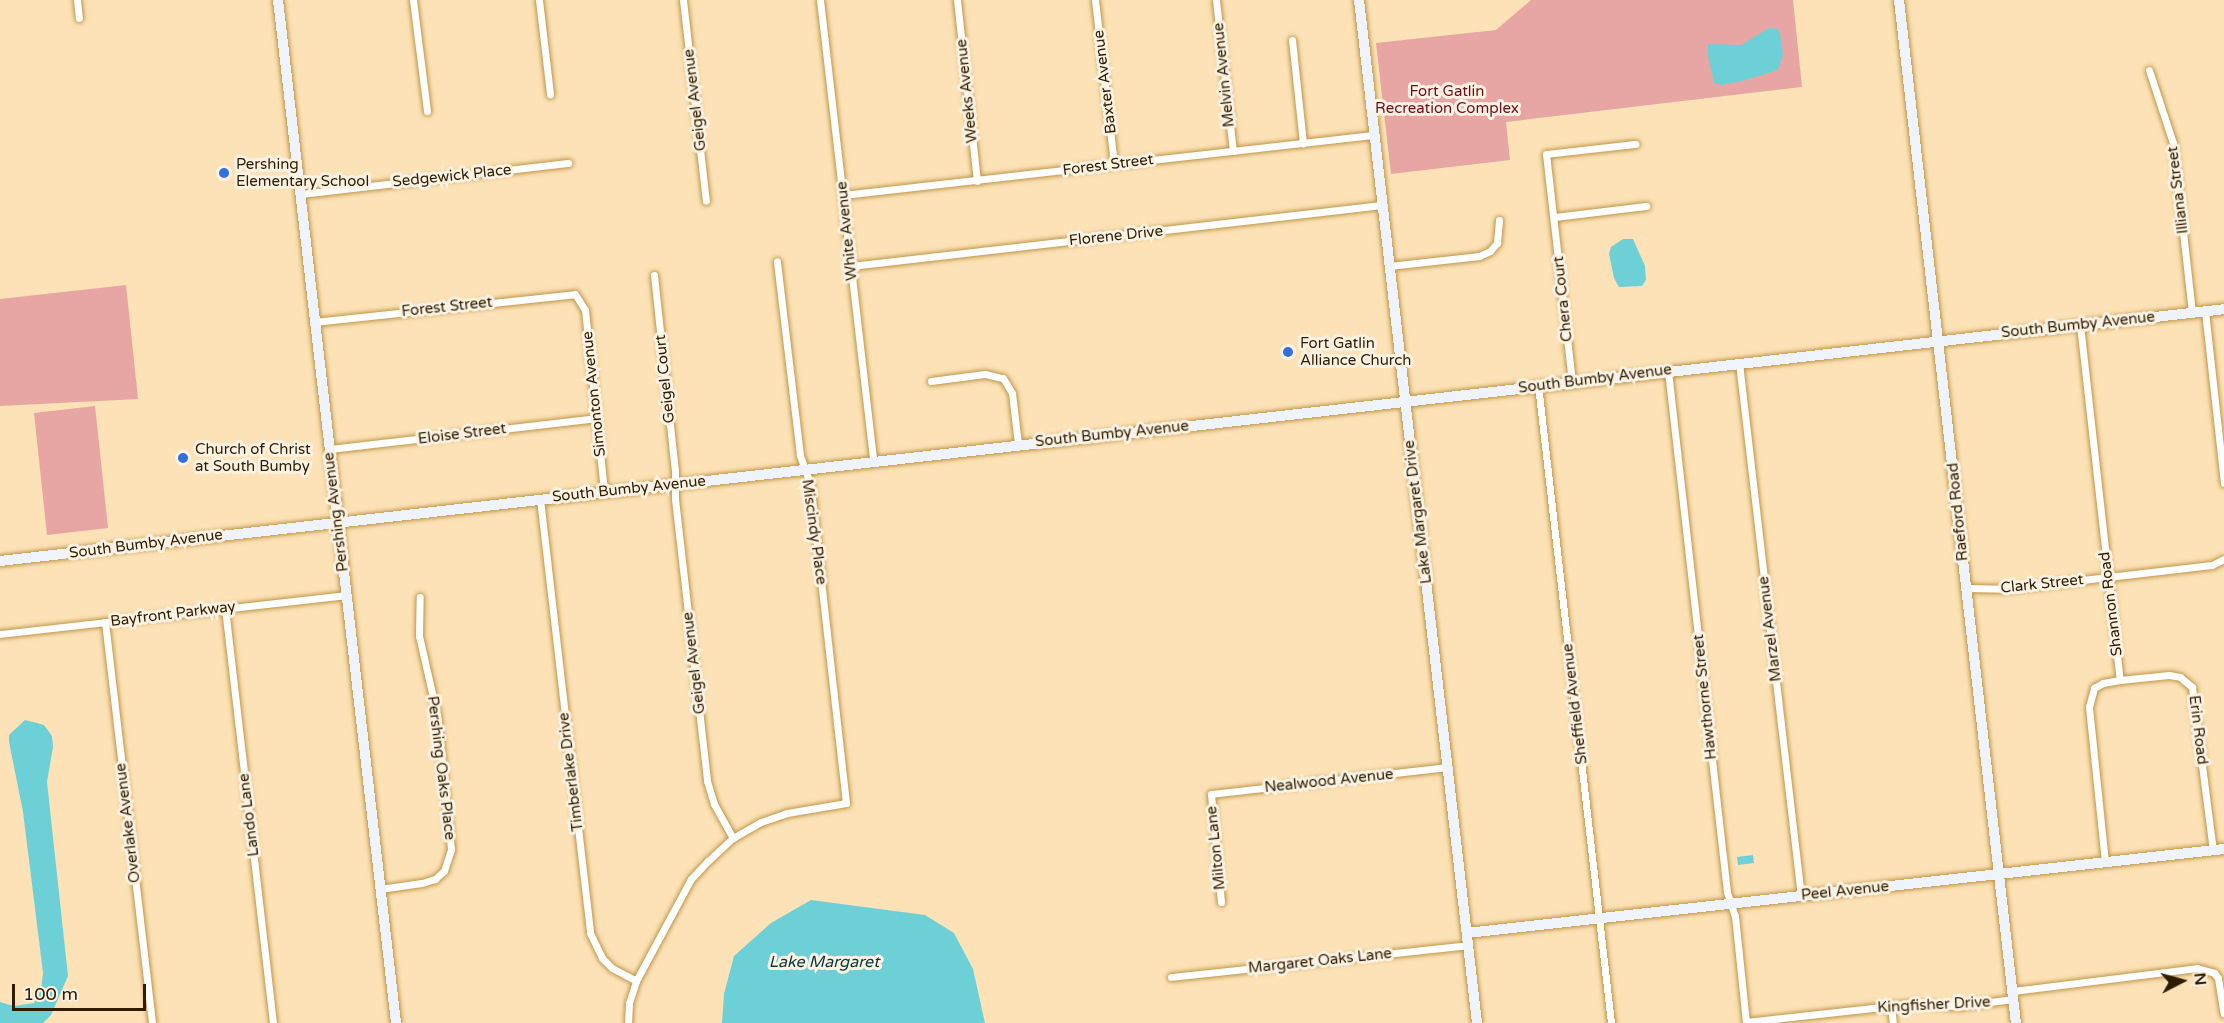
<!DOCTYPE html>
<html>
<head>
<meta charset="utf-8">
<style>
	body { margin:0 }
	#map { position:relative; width:2224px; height:1023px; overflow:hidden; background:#fce2b6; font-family:"Varela Round",sans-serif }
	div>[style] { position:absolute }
	.green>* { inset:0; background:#e7a5a3 }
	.water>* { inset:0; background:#6ed0d7 }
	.roads { filter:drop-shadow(0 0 2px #c09649) drop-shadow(0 0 2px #c09649) }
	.street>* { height:7px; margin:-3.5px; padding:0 3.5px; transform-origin:3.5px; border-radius:3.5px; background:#fff }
	.secondary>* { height:10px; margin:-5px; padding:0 5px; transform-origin:5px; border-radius:5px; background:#eef3fc }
	.dots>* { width:16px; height:16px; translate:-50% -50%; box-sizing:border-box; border:3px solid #fbf2e3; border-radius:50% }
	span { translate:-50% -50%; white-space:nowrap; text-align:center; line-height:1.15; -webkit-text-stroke:6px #fbf2e3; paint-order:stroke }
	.street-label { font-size:15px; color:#2e1d00 }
	.park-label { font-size:15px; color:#6a0f1b }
	.poi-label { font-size:15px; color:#2e1d00 }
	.left { translate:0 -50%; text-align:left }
	.water-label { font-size:16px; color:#09393c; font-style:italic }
	.north { position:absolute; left:2152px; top:951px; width:60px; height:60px; -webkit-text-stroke:4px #fbf2e3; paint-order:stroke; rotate:84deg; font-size:16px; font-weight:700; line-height:24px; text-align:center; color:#2e1d00 }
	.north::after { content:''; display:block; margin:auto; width:21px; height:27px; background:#2e1d00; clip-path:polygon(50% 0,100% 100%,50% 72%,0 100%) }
	.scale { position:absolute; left:12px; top:984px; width:134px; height:27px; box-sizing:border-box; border:3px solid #2e1d00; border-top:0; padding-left:8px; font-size:18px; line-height:21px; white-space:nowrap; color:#2e1d00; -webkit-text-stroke:4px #fbf2e3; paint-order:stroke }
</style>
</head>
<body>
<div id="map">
	<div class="green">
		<i style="clip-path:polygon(1531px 0,1793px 0,1802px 87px,1506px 122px,1510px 160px,1391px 174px,1376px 43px,1496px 30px)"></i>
		<i style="clip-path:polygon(126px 285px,138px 399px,0 406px,0 299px)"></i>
		<i style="clip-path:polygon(95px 406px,108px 528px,47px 535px,34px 413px)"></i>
	</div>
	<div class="water">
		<i style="clip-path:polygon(1769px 28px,1778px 29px,1780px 33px,1783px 55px,1778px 70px,1742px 81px,1721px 85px,1714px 83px,1708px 56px,1708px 44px,1741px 45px)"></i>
		<i style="clip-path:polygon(1623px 239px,1633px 239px,1645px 266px,1646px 280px,1642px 286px,1619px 287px,1614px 278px,1609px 254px,1611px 247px)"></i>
		<i style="clip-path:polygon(25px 720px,44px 725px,52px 736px,53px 747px,47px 782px,68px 976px,51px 1015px,43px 1023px,0 1023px,0 1002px,14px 1006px,34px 1003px,41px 990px,43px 973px,23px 812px,9px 742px,9px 735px)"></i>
		<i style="clip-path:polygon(1753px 855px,1754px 863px,1738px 865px,1737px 857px)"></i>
		<i style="clip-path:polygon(811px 900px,925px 915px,954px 933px,973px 969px,985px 1023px,722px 1023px,724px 994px,734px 956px,771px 923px)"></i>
	</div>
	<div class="roads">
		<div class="street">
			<i style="left:77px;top:0;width:18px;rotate:84deg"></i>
			<i style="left:413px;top:0;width:112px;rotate:82.8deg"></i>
			<i style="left:539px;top:0;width:95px;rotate:83.3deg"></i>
			<i style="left:683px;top:0;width:202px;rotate:83.5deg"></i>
			<i style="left:820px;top:0;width:464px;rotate:83.4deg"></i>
			<i style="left:957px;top:0;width:182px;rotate:83.7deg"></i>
			<i style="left:1095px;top:0;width:165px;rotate:83.4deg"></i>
			<i style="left:1216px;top:0;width:152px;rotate:83.6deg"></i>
			<i style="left:1292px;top:40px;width:104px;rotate:83.9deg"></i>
			<i style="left:2149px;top:70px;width:77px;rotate:71.8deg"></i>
			<i style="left:2173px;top:143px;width:171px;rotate:83.6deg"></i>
			<i style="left:300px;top:194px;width:270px;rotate:-6.6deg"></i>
			<i style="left:843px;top:195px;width:533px;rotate:-6.46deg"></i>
			<i style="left:1554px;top:217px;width:93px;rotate:-6.8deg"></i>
			<i style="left:851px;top:266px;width:534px;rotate:-6.55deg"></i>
			<i style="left:1389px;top:266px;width:91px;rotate:-6.3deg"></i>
			<i style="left:1479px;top:256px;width:12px;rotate:-24deg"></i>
			<i style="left:1490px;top:251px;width:11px;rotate:-49deg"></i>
			<i style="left:1497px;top:243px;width:23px;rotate:-85deg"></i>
			<i style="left:654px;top:275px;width:196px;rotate:83.9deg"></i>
			<i style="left:675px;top:470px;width:29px;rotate:90deg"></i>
			<i style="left:675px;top:499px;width:284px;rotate:83.5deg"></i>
			<i style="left:707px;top:781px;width:24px;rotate:73deg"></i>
			<i style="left:714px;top:804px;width:39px;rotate:61deg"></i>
			<i style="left:2205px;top:311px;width:173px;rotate:83.7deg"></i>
			<i style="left:314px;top:322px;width:262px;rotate:-6.1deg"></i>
			<i style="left:575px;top:294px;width:19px;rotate:58deg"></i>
			<i style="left:585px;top:310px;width:183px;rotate:84deg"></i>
			<i style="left:2080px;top:325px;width:357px;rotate:83.6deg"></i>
			<i style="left:1739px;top:363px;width:537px;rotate:83.37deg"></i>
			<i style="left:1668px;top:371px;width:524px;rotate:83.54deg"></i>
			<i style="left:1727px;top:892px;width:25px;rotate:72deg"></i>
			<i style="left:1735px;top:916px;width:108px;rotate:84.1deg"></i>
			<i style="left:931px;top:381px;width:54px;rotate:-7.4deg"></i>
			<i style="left:985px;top:374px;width:18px;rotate:13deg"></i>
			<i style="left:1003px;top:378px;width:17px;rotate:59deg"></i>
			<i style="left:1012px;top:393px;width:51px;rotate:83.3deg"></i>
			<i style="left:1572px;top:382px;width:229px;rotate:-96.5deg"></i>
			<i style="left:1546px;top:154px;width:90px;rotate:-6.4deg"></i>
			<i style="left:1538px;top:385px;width:642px;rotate:83.47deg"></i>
			<i style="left:329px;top:449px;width:269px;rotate:-6.6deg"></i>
			<i style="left:540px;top:499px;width:437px;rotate:83.4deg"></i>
			<i style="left:590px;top:933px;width:28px;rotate:64deg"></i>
			<i style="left:602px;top:958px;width:14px;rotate:45deg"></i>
			<i style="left:612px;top:968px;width:27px;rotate:28deg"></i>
			<i style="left:1966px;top:588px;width:39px;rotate:1deg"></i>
			<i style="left:2005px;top:589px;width:208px;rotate:-6.6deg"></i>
			<i style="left:2212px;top:565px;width:13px;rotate:-27deg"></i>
			<i style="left:225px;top:608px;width:418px;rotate:83.4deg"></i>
			<i style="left:105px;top:622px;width:404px;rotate:83.3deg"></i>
			<i style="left:0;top:634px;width:348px;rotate:-6.4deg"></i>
			<i style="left:2105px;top:862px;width:156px;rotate:-95.9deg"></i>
			<i style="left:2089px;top:707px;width:20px;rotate:-75deg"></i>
			<i style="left:2094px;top:688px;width:10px;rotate:-29deg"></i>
			<i style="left:2103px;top:683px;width:17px;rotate:-10deg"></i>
			<i style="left:2120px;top:680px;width:49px;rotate:-5.8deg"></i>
			<i style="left:2169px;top:675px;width:11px;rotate:10deg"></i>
			<i style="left:2180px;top:677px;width:16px;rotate:40deg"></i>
			<i style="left:2192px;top:687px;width:164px;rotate:82.7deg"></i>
			<i style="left:380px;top:889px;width:42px;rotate:-8.1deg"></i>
			<i style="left:422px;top:883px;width:14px;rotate:-17deg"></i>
			<i style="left:435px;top:879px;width:12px;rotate:-42deg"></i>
			<i style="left:444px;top:871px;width:23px;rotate:-72deg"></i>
			<i style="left:451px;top:849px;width:135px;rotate:-96deg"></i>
			<i style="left:437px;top:715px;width:81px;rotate:-102.8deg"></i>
			<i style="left:419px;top:636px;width:39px;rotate:-89deg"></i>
			<i style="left:1221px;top:902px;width:108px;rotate:-95.3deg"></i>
			<i style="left:1211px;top:794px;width:239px;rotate:-6.5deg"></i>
			<i style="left:1171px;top:977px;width:299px;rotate:-6.1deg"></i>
			<i style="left:2013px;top:991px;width:185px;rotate:-7.1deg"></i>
			<i style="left:2197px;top:968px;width:18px;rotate:16deg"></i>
			<i style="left:2214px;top:973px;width:6px;rotate:51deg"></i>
			<i style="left:2218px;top:978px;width:36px;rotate:81deg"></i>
			<i style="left:1891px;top:1005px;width:18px;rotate:84deg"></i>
			<i style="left:1746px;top:1022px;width:164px;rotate:-6.3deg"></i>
			<i style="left:1909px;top:1004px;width:49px;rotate:2.3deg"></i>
			<i style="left:1958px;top:1006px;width:56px;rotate:-7.1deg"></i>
			<i style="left:628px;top:1023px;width:20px;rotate:-87deg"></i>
			<i style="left:629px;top:1003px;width:23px;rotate:-72deg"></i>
			<i style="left:636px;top:981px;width:116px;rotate:-61.7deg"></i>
			<i style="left:691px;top:879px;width:25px;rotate:-47deg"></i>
			<i style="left:708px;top:861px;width:34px;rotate:-43deg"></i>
			<i style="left:733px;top:838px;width:32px;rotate:-30deg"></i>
			<i style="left:761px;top:822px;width:28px;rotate:-19deg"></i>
			<i style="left:787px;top:813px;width:60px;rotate:-9.6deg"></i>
			<i style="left:846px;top:803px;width:322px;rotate:-96.4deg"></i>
			<i style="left:810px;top:483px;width:30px;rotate:-110deg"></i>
			<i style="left:800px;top:455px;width:195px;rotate:-96.8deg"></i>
		</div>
		<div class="secondary">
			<i style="left:278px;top:0;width:1030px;rotate:83.42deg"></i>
			<i style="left:1359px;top:0;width:1030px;rotate:83.42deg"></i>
			<i style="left:1899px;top:0;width:1030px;rotate:83.48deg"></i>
			<i style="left:0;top:561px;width:2238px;rotate:-6.46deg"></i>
			<i style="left:1467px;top:933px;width:762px;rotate:-6.33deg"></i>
		</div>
	</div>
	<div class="dots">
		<i style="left:224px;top:173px;background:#3270de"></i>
		<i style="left:1288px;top:352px;background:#3270de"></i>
		<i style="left:183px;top:458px;background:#3270de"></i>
	</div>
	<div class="street-label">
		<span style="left:1224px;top:75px;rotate:-96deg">Melvin Avenue</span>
		<span style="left:1105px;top:82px;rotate:-97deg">Baxter Avenue</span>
		<span style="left:967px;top:91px;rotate:-96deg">Weeks Avenue</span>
		<span style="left:695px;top:100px;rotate:-97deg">Geigel Avenue</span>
		<span style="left:1108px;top:165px;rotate:-7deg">Forest Street</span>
		<span style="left:452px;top:176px;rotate:-6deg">Sedgewick Place</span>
		<span style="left:2178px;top:190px;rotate:-97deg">Illiana Street</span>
		<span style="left:847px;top:231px;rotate:-96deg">White Avenue</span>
		<span style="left:1116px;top:236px;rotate:-6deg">Florene Drive</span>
		<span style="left:1563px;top:299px;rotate:-96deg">Chera Court</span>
		<span style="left:447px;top:307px;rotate:-6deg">Forest Street</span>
		<span style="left:2078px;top:325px;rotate:-6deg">South Bumby Avenue</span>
		<span style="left:665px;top:379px;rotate:-96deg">Geigel Court</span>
		<span style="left:1595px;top:379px;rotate:-7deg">South Bumby Avenue</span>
		<span style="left:594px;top:394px;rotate:-96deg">Simonton Avenue</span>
		<span style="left:462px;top:434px;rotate:-7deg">Eloise Street</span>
		<span style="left:1112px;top:434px;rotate:-6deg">South Bumby Avenue</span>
		<span style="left:629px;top:489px;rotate:-6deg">South Bumby Avenue</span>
		<span style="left:336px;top:512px;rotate:-97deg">Pershing Avenue</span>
		<span style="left:1418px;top:512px;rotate:-97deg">Lake Margaret Drive</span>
		<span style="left:1958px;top:512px;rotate:-96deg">Raeford Road</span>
		<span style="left:814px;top:532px;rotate:82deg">Miscindy Place</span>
		<span style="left:146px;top:544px;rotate:-7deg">South Bumby Avenue</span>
		<span style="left:2042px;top:584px;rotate:-6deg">Clark Street</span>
		<span style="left:2111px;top:604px;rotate:-97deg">Shannon Road</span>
		<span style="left:173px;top:614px;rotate:-7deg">Bayfront Parkway</span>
		<span style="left:1770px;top:629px;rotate:-97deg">Marzel Avenue</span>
		<span style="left:694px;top:663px;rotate:-97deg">Geigel Avenue</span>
		<span style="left:1705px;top:697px;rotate:-96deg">Hawthorne Street</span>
		<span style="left:1575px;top:704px;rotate:-97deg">Sheffield Avenue</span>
		<span style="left:2198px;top:730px;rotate:83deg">Erin Road</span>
		<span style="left:441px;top:768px;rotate:83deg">Pershing Oaks Place</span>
		<span style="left:571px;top:772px;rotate:-97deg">Timberlake Drive</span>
		<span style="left:1329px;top:781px;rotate:-6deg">Nealwood Avenue</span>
		<span style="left:249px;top:815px;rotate:-97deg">Lando Lane</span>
		<span style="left:128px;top:823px;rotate:-97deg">Overlake Avenue</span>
		<span style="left:1216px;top:848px;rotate:-96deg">Milton Lane</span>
		<span style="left:1845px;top:891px;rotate:-6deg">Peel Avenue</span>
		<span style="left:1320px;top:961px;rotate:-6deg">Margaret Oaks Lane</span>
		<span style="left:1934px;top:1005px;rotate:-3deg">Kingfisher Drive</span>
	</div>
	<div class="park-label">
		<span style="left:1447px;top:100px">Fort Gatlin<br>Recreation Complex</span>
	</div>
	<div class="poi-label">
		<span class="left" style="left:236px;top:173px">Pershing<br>Elementary School</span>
		<span class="left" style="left:1300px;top:352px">Fort Gatlin<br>Alliance Church</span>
		<span class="left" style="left:195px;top:458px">Church of Christ<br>at South Bumby</span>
	</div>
	<div class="water-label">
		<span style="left:824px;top:962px">Lake Margaret</span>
	</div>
	<div class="north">N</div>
	<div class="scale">100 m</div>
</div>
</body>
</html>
